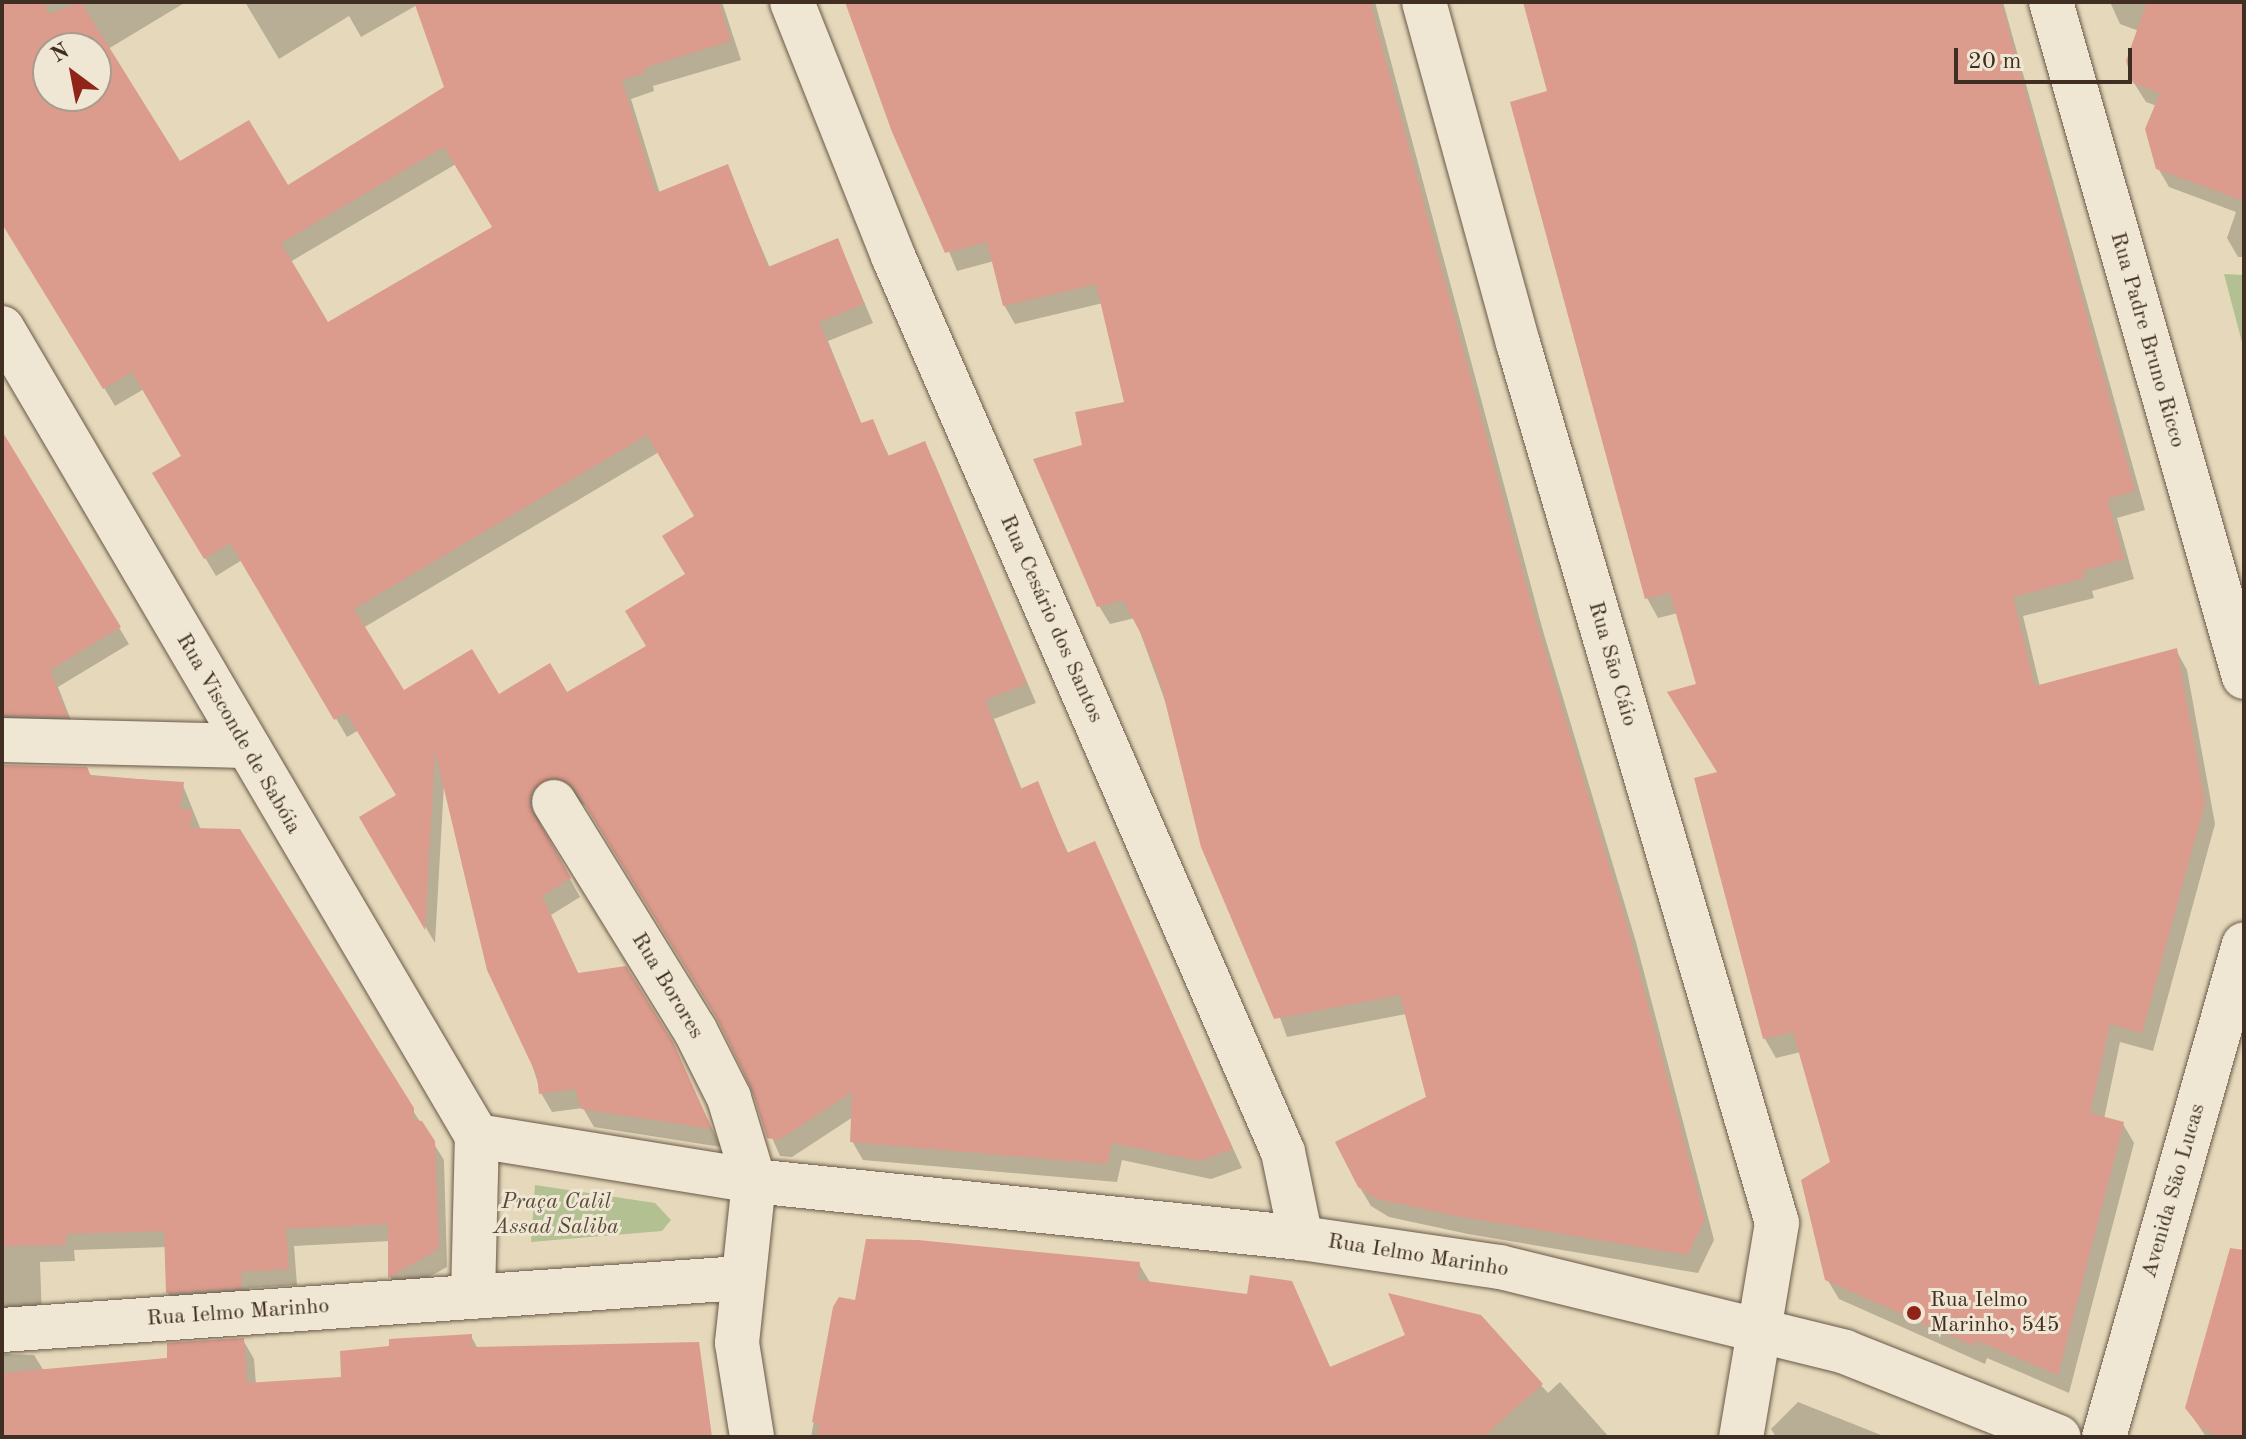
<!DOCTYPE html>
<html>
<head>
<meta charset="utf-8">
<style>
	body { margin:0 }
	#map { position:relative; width:2246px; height:1439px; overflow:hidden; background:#e6d9bb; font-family:"Old Standard TT",serif }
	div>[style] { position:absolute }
	.green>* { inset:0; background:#b2c092 }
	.shadow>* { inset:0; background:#0003 }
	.building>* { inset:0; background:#db9b8d }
	.roads { filter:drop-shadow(0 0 2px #6a5948) drop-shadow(0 0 2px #6a5948) }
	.minor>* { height:44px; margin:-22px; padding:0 22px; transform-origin:22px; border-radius:22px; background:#efe6d3 }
	.dots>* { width:22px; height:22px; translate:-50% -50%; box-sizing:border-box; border:4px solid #efe6d3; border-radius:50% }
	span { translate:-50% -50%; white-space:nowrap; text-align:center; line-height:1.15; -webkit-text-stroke:6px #efe6d3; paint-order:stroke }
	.street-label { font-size:22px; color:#402e22 }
	.park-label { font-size:22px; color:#574b38; font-style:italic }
	.poi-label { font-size:22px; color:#402e22 }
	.left { translate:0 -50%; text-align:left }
	.frame { position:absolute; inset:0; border:4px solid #402e22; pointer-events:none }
	.north { position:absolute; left:32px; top:32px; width:80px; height:80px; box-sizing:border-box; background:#efe6d3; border:2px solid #a99c8c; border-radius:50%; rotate:328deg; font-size:22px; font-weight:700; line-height:32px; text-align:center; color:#402e22 }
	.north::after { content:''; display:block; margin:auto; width:28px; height:36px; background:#8f2418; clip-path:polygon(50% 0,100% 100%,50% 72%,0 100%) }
	.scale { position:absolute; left:1954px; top:48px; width:178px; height:36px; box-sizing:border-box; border:4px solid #402e22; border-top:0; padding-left:10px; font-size:24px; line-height:28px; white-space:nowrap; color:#402e22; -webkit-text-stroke:6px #efe6d3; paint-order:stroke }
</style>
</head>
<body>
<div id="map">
	<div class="green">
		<i style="clip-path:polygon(2224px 274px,2244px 275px,2244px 350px)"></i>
		<i style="clip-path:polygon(535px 1185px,655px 1203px,671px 1220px,662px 1231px,531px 1242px)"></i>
	</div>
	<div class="shadow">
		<i style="clip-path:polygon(evenodd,2px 2px,186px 2px,108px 49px,179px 164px,288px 187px,447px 88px,417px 5px,361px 37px,349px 16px,279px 59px,245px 2px,722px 2px,741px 60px,653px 86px,654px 91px,631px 99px,660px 194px,727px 167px,770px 268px,838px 240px,873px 323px,828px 341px,862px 425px,872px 421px,890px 458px,924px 444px,934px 462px,1036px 703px,994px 719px,1022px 790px,1037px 784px,1069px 855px,1094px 844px,1242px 1168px,1211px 1179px,1122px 1160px,1117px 1182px,863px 1160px,852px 1141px,853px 1117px,792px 1157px,780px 1156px,722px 1023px,588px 807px,566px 795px,542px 808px,539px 824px,580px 897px,551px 915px,579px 975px,671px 1043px,721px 1147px,594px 1127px,583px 1108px,552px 1112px,541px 1093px,444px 784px,435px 943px,361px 818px,399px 796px,359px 730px,347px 737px,242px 560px,216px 576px,155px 474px,184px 457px,144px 389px,115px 406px,2px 217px,2px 2px,48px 48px,96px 48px,96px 96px,48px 96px,48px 48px,2px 2px,456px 164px,494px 228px,327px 324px,290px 262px,456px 164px,2px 2px,659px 452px,697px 517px,687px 575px,648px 647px,566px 695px,404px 693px,363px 628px,659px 452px)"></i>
		<i style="clip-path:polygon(847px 2px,1375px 2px,1543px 631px,1636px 942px,1714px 1240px,1698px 1273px,1468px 1234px,1389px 1217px,1371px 1206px,1359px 1186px,1428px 1098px,1406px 1014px,1287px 1037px,1135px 618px,1110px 624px,1099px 606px,1084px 446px,1127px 404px,1103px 303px,1015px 324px,1004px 305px,994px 261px,957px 271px)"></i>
		<i style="clip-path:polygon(1525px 2px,2003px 2px,2145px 510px,2117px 518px,2134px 579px,2092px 591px,2094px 598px,2023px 616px,2040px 687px,2176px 650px,2187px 670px,2215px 824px,2153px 1051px,2120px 1042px,2104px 1119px,2123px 1124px,2134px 1143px,2069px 1393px,1987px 1358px,1985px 1364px,1839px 1299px,1827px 1279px,1833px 1163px,1801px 1052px,1776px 1058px,1765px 1039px,1696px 779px,1719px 773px,1698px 685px,1678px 613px,1658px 618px,1647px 598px,1549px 93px)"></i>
		<i style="clip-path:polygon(2110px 2px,2244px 2px,2244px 257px,2238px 257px,2227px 238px,2236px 212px,2169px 187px,2158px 168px,2157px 106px,2146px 102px,2134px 83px,2139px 31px,2120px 24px)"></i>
		<i style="clip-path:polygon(2px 434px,129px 644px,58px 687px,76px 733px,2px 734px)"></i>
		<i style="clip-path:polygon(2px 767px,182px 783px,201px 830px,412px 1109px,444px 1160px,447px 1267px,400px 1293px,390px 1277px,390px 1241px,294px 1246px,297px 1285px,249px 1288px,250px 1305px,177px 1310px,168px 1293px,167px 1247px,74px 1250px,75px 1261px,40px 1262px,42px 1319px,2px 1326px)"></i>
		<i style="clip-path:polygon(1139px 1264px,1151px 1284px,1249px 1296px,1291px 1283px,1331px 1369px,1480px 1317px,1548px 1393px,1560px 1382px,1609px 1437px,811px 1437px,835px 1308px)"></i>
		<i style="clip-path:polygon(2244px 1275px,2244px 1437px,2206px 1437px,2187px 1408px)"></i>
		<i style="clip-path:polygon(471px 1336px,478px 1349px,696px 1437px,2px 1437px,2px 1354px,34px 1355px,44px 1371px,169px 1360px,243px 1340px,254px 1359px,256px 1385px,343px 1379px)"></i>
		<i style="clip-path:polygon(1798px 1402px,1886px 1437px,1776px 1437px,1771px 1429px)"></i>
	</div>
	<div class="building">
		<i style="clip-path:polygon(evenodd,2px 2px,43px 2px,50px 14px,81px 2px,180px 161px,249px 120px,288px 185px,444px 87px,414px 2px,719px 2px,731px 41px,644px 68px,645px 73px,622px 80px,656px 193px,728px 164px,768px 267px,838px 238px,864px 304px,819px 322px,861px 423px,873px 419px,888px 456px,925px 441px,1027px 684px,985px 700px,1020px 789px,1038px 781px,1067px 853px,1095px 841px,1233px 1149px,1199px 1161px,1112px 1143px,1107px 1164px,850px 1142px,852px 1092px,779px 1140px,767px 1138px,751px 1087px,716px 1017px,575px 789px,554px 777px,532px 790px,529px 804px,571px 878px,542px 896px,578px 973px,626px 966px,673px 1042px,712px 1129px,581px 1109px,575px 1089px,539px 1094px,537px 1076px,487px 970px,435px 751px,425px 930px,359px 817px,396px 795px,346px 713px,334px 720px,230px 543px,204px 559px,152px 473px,181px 456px,132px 372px,103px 389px,2px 224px,2px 2px,48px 48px,96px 48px,96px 96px,48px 96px,48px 48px,2px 2px,444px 147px,492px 227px,328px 322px,281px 243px,444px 147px,2px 2px,647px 435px,694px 516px,662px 536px,685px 574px,625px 611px,646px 646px,567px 692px,550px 663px,499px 694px,472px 649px,404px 690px,354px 609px,647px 435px)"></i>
		<i style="clip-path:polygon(845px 2px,1370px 2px,1533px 610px,1626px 921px,1705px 1220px,1687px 1255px,1456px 1216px,1377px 1199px,1358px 1187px,1335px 1142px,1426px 1097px,1400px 995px,1274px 1019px,1201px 847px,1160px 681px,1141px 634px,1123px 600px,1097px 607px,1033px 459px,1082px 445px,1075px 412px,1124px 402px,1096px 284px,1003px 306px,987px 242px,945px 253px,892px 132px)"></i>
		<i style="clip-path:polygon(1523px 2px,2001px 2px,2135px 491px,2107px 499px,2124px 559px,2082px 571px,2085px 578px,2013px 597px,2035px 686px,2177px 648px,2205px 803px,2142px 1033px,2110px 1024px,2090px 1113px,2124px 1122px,2058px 1375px,1976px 1340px,1974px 1346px,1825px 1280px,1801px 1180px,1830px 1162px,1793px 1032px,1763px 1039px,1694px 778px,1717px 772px,1667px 692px,1696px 684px,1670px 593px,1645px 599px,1510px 102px,1547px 91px)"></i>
		<i style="clip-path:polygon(2147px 2px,2244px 2px,2244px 201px,2156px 169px,2145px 129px,2160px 93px,2133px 83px,2126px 61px)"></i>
		<i style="clip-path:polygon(2px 431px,121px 627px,50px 670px,68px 717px,2px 715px)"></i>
		<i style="clip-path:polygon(2px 765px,87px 767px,91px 776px,184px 782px,180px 809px,192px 810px,190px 828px,240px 829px,414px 1108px,414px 1120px,422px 1121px,435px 1141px,439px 1249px,388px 1278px,388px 1224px,286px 1229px,289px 1269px,241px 1272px,242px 1288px,166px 1293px,164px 1231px,66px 1234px,66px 1245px,2px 1246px)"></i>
		<i style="clip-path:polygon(866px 1239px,918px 1240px,1140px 1262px,1138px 1280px,1247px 1294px,1250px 1275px,1292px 1281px,1330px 1367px,1405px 1335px,1388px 1293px,1481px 1315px,1543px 1384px,1483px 1437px,817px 1437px,819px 1424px,812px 1422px,833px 1307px,839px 1297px,855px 1300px)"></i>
		<i style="clip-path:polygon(2230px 1248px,2244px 1250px,2244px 1437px,2221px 1437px,2201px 1428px,2185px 1408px)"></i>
		<i style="clip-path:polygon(472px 1334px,472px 1347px,699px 1342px,712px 1437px,2px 1437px,2px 1373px,167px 1358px,167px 1343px,244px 1338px,247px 1383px,341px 1377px,340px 1351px,389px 1346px,389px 1339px)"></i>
	</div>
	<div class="roads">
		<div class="minor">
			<i style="left:792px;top:2px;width:273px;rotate:68.3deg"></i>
			<i style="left:893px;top:256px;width:977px;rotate:66.48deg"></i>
			<i style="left:1283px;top:1152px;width:88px;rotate:78.2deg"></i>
			<i style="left:1424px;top:2px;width:354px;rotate:74.6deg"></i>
			<i style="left:1518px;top:343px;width:917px;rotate:73.6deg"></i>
			<i style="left:1777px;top:1223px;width:217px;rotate:99.5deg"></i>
			<i style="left:2051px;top:2px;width:702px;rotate:74.04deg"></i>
			<i style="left:2px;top:328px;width:937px;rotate:59.55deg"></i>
			<i style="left:2px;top:740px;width:241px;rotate:1.4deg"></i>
			<i style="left:554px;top:802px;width:268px;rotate:58.3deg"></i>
			<i style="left:695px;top:1030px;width:76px;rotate:63.4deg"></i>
			<i style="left:729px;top:1098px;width:87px;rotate:73.2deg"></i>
			<i style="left:754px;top:1181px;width:163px;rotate:96deg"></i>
			<i style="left:737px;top:1343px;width:95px;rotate:80.9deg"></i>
			<i style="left:477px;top:1136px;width:281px;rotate:9.2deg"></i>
			<i style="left:754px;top:1181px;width:550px;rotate:5.95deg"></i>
			<i style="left:1301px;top:1238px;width:201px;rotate:8.3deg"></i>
			<i style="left:1500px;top:1267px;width:355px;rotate:13.8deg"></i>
			<i style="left:1845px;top:1352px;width:230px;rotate:21.7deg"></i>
			<i style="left:473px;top:1297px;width:161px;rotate:-88.6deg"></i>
			<i style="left:2px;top:1330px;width:741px;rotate:-4.03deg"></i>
			<i style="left:2104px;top:1437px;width:512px;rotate:-74.15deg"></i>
		</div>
	</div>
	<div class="dots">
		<i style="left:1914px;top:1313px;background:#8f2418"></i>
	</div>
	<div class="street-label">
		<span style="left:2147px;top:340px;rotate:74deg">Rua Padre Bruno Ricco</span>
		<span style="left:1051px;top:619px;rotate:66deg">Rua Cesário dos Santos</span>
		<span style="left:1612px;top:664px;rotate:74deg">Rua São Cáio</span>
		<span style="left:238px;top:734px;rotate:60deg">Rua Visconde de Sabóia</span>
		<span style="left:667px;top:986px;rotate:59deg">Rua Borores</span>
		<span style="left:2174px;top:1191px;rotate:-74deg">Avenida São Lucas</span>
		<span style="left:1418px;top:1256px;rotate:9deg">Rua Ielmo Marinho</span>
		<span style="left:238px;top:1313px;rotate:-4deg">Rua Ielmo Marinho</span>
	</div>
	<div class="park-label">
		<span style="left:556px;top:1215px">Praça Calil<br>Assad Saliba</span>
	</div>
	<div class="poi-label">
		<span class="left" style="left:1930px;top:1313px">Rua Ielmo<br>Marinho, 545</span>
	</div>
	<div class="frame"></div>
	<div class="north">N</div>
	<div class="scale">20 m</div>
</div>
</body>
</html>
